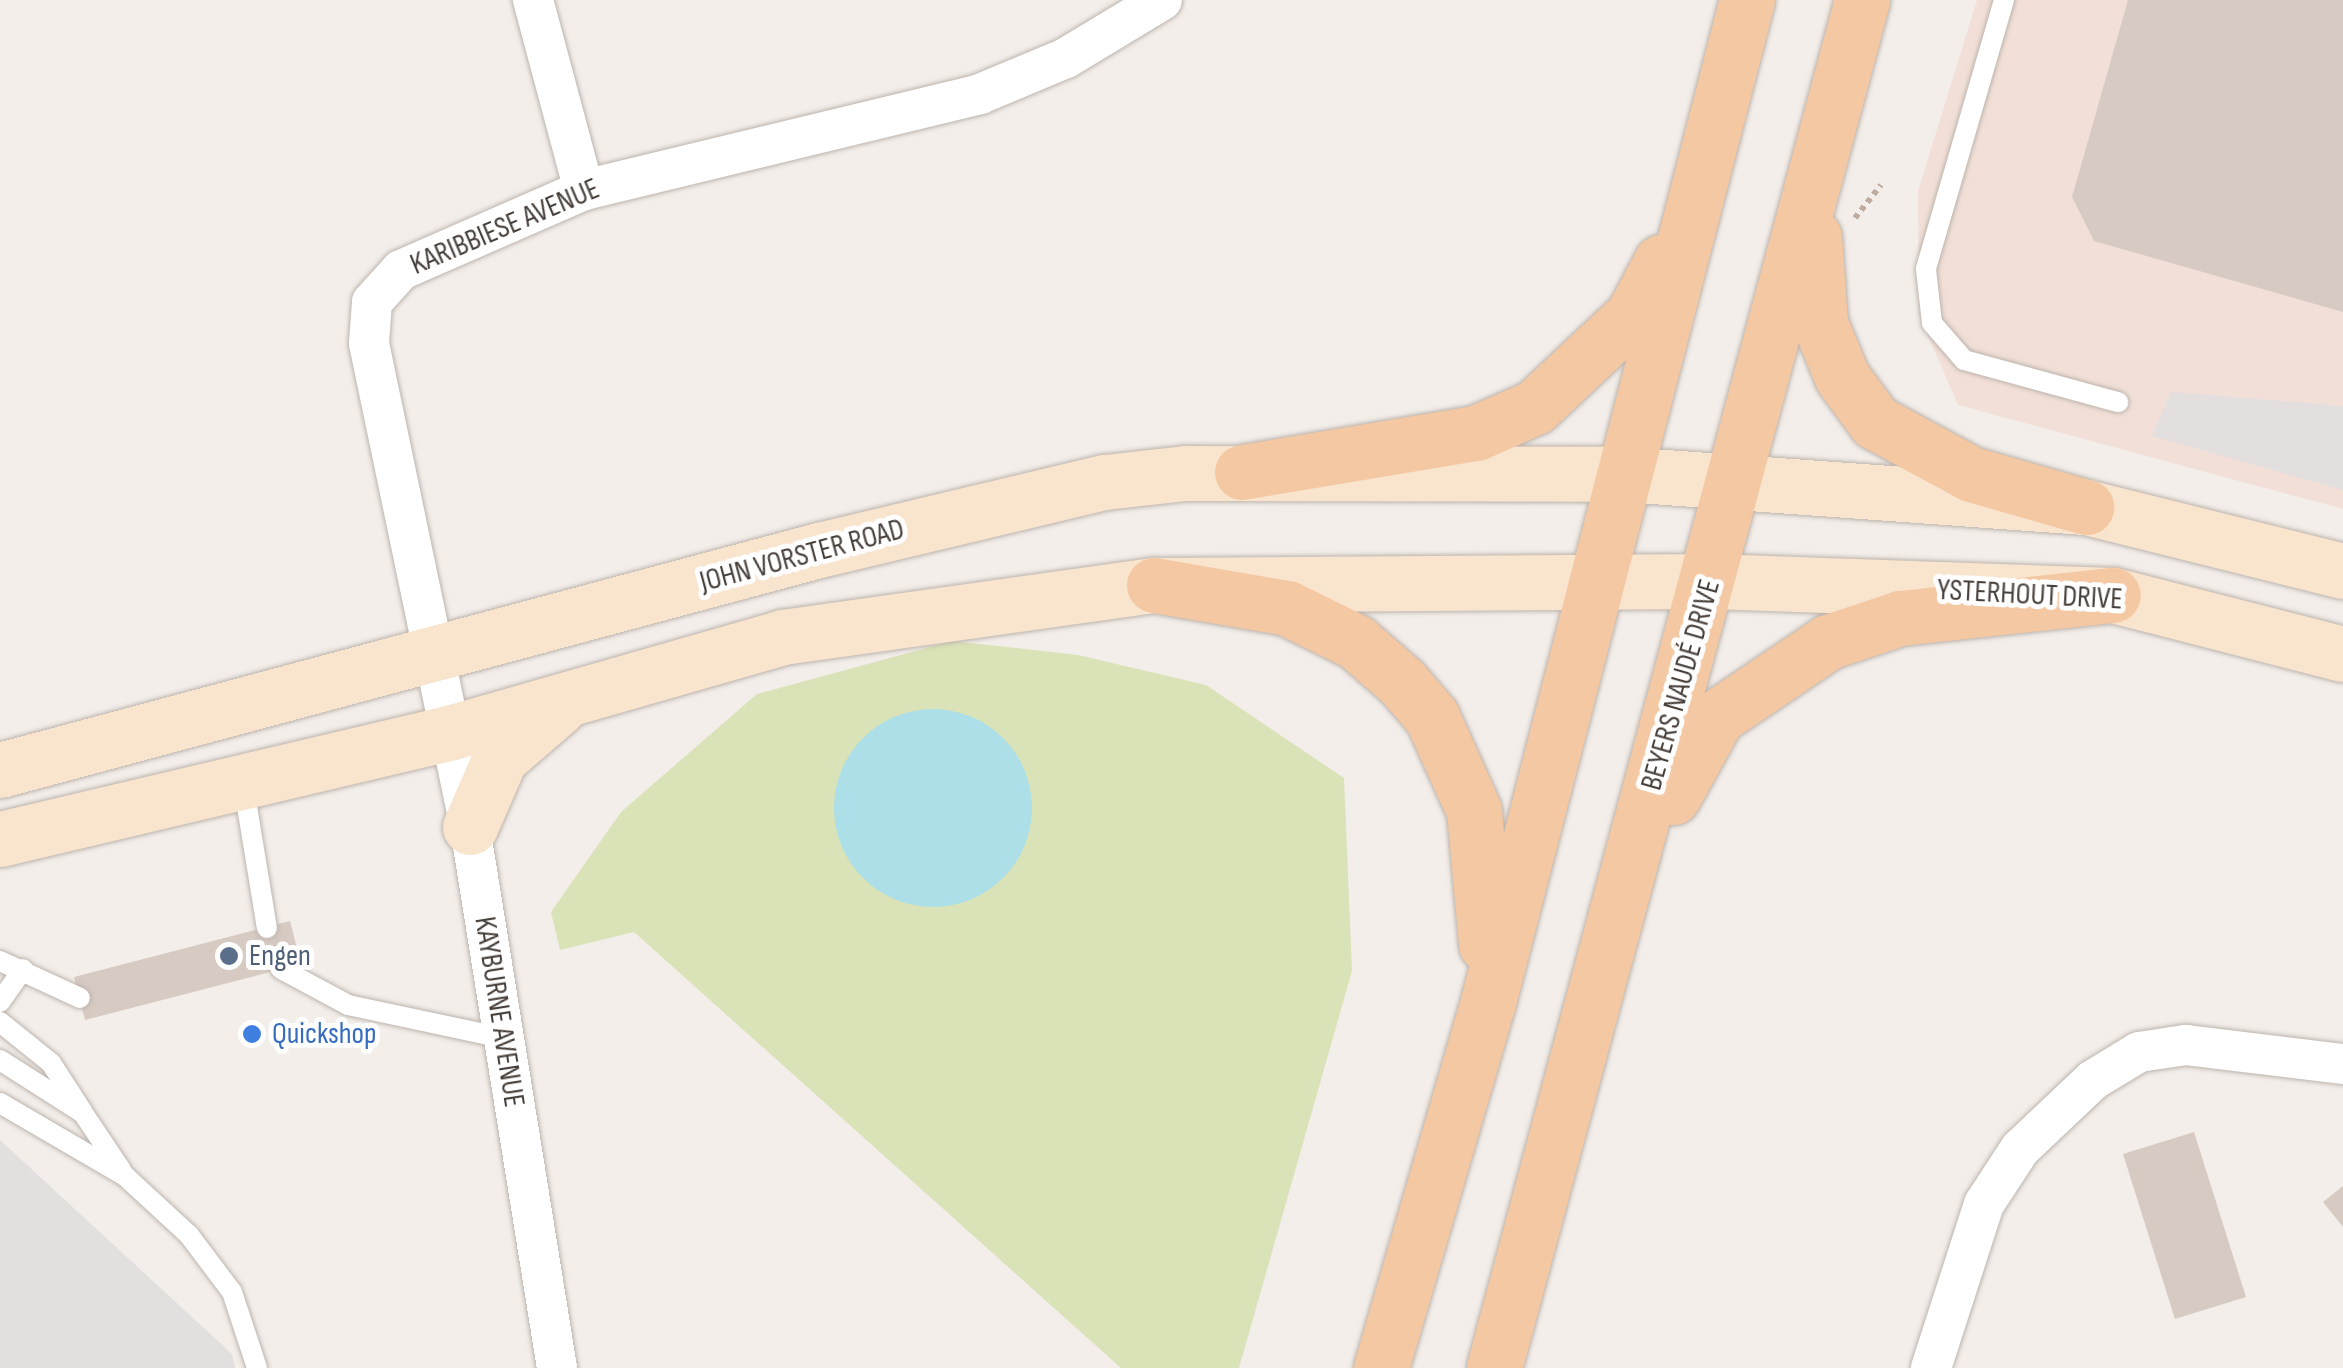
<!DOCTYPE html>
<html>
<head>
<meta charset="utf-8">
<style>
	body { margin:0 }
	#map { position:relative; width:2343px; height:1368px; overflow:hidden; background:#f3eeea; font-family:"Sofia Sans Condensed",sans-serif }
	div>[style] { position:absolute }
	.commercial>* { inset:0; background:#f2e0d8 }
	.green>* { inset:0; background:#dae2b7 }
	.parking>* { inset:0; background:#e2dfde }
	.water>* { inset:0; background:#addfe8 }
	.round { border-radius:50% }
	.building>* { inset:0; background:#d6cac3 }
	.path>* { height:6px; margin-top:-3px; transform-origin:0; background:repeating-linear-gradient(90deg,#beaca0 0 5px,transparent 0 10px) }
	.roads { filter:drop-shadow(0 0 2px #bdb4ad) drop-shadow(0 0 2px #bdb4ad) }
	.service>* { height:20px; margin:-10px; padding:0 10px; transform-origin:10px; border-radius:10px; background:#fff }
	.minor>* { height:40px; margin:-20px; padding:0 20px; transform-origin:20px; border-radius:20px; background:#fff }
	.secondary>* { height:55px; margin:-27.5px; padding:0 27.5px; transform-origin:27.5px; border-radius:27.5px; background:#f9e4ce }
	.primary>* { height:55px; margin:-27.5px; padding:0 27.5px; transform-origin:27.5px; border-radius:27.5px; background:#f3c8a3 }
	.dots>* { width:28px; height:28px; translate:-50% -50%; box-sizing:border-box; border:5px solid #fff; border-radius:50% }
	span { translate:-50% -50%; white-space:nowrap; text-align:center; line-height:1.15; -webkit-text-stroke:10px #fff; paint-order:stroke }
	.street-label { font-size:30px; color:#463e39 }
	.service-label { font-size:30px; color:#4e5e75 }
	.left { translate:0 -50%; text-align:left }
	.shop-label { font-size:30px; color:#366cbe }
</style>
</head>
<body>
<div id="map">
	<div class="commercial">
		<i style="clip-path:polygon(1977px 0,2343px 0,2343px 509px,1958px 405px,1919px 315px,1918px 191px)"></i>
	</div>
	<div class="green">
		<i style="clip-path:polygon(952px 641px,1078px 655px,1206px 685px,1344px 778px,1352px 971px,1239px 1368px,1121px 1368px,634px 932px,560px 950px,551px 912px,621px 812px,757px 694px)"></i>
	</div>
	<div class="parking">
		<i style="clip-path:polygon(2171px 392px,2343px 406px,2343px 490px,2152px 436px)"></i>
		<i style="clip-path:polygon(0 1140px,232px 1354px,235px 1368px,0 1368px)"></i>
	</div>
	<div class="water">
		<i class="round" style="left:834px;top:709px;width:198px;height:198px"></i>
	</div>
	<div class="building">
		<i style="clip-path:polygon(2128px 0,2343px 0,2343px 312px,2094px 241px,2072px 197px)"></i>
		<i style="clip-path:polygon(290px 921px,301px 964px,85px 1020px,74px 977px)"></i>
		<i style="clip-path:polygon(2194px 1132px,2246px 1297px,2175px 1319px,2123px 1154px)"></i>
		<i style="clip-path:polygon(2343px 1186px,2343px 1227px,2323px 1202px)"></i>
	</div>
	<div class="path">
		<i style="left:1855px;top:218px;width:42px;rotate:-51.8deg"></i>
	</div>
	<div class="roads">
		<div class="service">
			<i style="left:2004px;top:0;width:280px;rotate:106.2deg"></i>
			<i style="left:1926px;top:269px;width:54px;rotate:83.7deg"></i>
			<i style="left:1932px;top:323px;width:49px;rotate:49.1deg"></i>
			<i style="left:1964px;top:360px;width:160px;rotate:15.3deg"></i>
			<i style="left:243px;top:782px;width:148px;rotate:80.7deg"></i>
			<i style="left:0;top:961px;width:88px;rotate:24.8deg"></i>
			<i style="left:281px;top:969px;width:76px;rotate:28.2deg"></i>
			<i style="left:348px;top:1005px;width:158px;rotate:12deg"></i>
			<i style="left:0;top:1002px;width:40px;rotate:-55.1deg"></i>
			<i style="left:0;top:1022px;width:65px;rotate:38.8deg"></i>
			<i style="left:51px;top:1063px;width:57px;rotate:57.1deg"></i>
			<i style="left:0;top:1060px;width:98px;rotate:32.6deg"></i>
			<i style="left:83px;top:1113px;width:69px;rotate:56.3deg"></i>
			<i style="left:0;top:1103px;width:145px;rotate:30.3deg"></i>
			<i style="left:125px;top:1176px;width:87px;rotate:42.7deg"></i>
			<i style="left:189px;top:1235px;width:71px;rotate:53deg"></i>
			<i style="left:232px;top:1292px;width:80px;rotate:71.8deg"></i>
		</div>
		<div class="minor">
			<i style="left:533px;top:0;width:197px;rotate:75deg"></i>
			<i style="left:557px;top:1368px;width:548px;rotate:-99.14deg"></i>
			<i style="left:470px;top:827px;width:494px;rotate:-101.8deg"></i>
			<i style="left:369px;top:343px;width:41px;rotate:-85.8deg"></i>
			<i style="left:372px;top:302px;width:43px;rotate:-47.8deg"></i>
			<i style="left:401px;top:270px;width:200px;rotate:-23.6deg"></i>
			<i style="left:584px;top:190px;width:407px;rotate:-13.6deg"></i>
			<i style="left:980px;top:94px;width:93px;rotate:-22.7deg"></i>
			<i style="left:1066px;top:58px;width:112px;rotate:-31.1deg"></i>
			<i style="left:1931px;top:1368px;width:172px;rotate:-72.1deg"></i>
			<i style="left:1984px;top:1204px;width:66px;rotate:-56.8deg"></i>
			<i style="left:2020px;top:1149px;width:100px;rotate:-43.4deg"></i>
			<i style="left:2093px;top:1080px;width:54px;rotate:-31.3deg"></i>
			<i style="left:2139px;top:1052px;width:48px;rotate:-8.5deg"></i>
			<i style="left:2186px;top:1045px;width:158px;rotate:6.9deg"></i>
		</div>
		<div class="secondary">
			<i style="left:0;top:770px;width:848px;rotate:-15.04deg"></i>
			<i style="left:819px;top:550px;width:294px;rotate:-13.4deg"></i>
			<i style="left:1105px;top:482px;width:81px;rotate:-6.4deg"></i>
			<i style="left:1185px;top:473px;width:439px;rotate:0.1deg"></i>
			<i style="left:1624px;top:474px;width:463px;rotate:4.1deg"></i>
			<i style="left:2086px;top:507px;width:265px;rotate:14deg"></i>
			<i style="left:470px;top:827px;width:75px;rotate:-66.5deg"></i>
			<i style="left:500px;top:758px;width:77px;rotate:-40.8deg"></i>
			<i style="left:0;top:839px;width:464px;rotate:-13.3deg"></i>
			<i style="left:452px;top:732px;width:344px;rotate:-16deg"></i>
			<i style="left:783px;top:637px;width:375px;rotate:-8deg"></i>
			<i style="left:1154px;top:585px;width:557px;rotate:-0.41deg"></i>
			<i style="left:1711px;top:581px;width:402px;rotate:2deg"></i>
			<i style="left:2113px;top:595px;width:237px;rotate:14.4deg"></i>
		</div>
		<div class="primary">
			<i style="left:1814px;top:237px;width:86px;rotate:86deg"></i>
			<i style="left:1820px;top:323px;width:58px;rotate:67.8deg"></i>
			<i style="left:1842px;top:377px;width:56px;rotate:53.7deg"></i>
			<i style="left:1875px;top:422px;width:109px;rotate:28.4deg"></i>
			<i style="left:1971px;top:474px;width:120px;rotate:16deg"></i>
			<i style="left:1242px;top:472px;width:237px;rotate:-9.5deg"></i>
			<i style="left:1476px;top:433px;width:64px;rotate:-23.8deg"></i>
			<i style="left:1535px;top:407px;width:134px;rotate:-43.2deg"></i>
			<i style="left:1633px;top:315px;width:60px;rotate:-62.2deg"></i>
			<i style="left:1154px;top:585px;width:135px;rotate:9.8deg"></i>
			<i style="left:1287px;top:608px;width:77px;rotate:26.2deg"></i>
			<i style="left:1356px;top:642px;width:61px;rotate:41deg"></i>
			<i style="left:1402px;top:682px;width:46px;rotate:49.4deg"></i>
			<i style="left:1432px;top:717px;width:103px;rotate:65.9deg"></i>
			<i style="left:1474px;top:811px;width:134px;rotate:84.8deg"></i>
			<i style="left:1673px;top:797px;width:91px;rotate:-61.2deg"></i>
			<i style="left:1717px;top:717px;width:134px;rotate:-34deg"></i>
			<i style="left:1828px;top:642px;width:76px;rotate:-18.4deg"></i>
			<i style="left:1900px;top:618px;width:214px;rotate:-6.2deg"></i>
			<i style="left:1381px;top:1368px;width:381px;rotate:-73.7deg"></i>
			<i style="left:1488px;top:1002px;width:1035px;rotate:-75.51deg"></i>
			<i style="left:1494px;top:1368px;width:1417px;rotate:-74.94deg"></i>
		</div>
	</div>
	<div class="dots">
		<i style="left:229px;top:956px;background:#5c6f8a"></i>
		<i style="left:252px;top:1034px;background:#3f7fe0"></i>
	</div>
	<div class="street-label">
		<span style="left:505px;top:227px;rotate:-23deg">KARIBBIESE AVENUE</span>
		<span style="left:802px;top:556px;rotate:-15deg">JOHN VORSTER ROAD</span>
		<span style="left:2030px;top:595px;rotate:3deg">YSTERHOUT DRIVE</span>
		<span style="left:1681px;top:685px;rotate:-74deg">BEYERS NAUDÉ DRIVE</span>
		<span style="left:499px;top:1012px;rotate:81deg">KAYBURNE AVENUE</span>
	</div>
	<div class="service-label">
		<span class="left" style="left:249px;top:956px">Engen</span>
	</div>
	<div class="shop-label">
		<span class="left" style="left:272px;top:1034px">Quickshop</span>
	</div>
</div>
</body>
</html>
